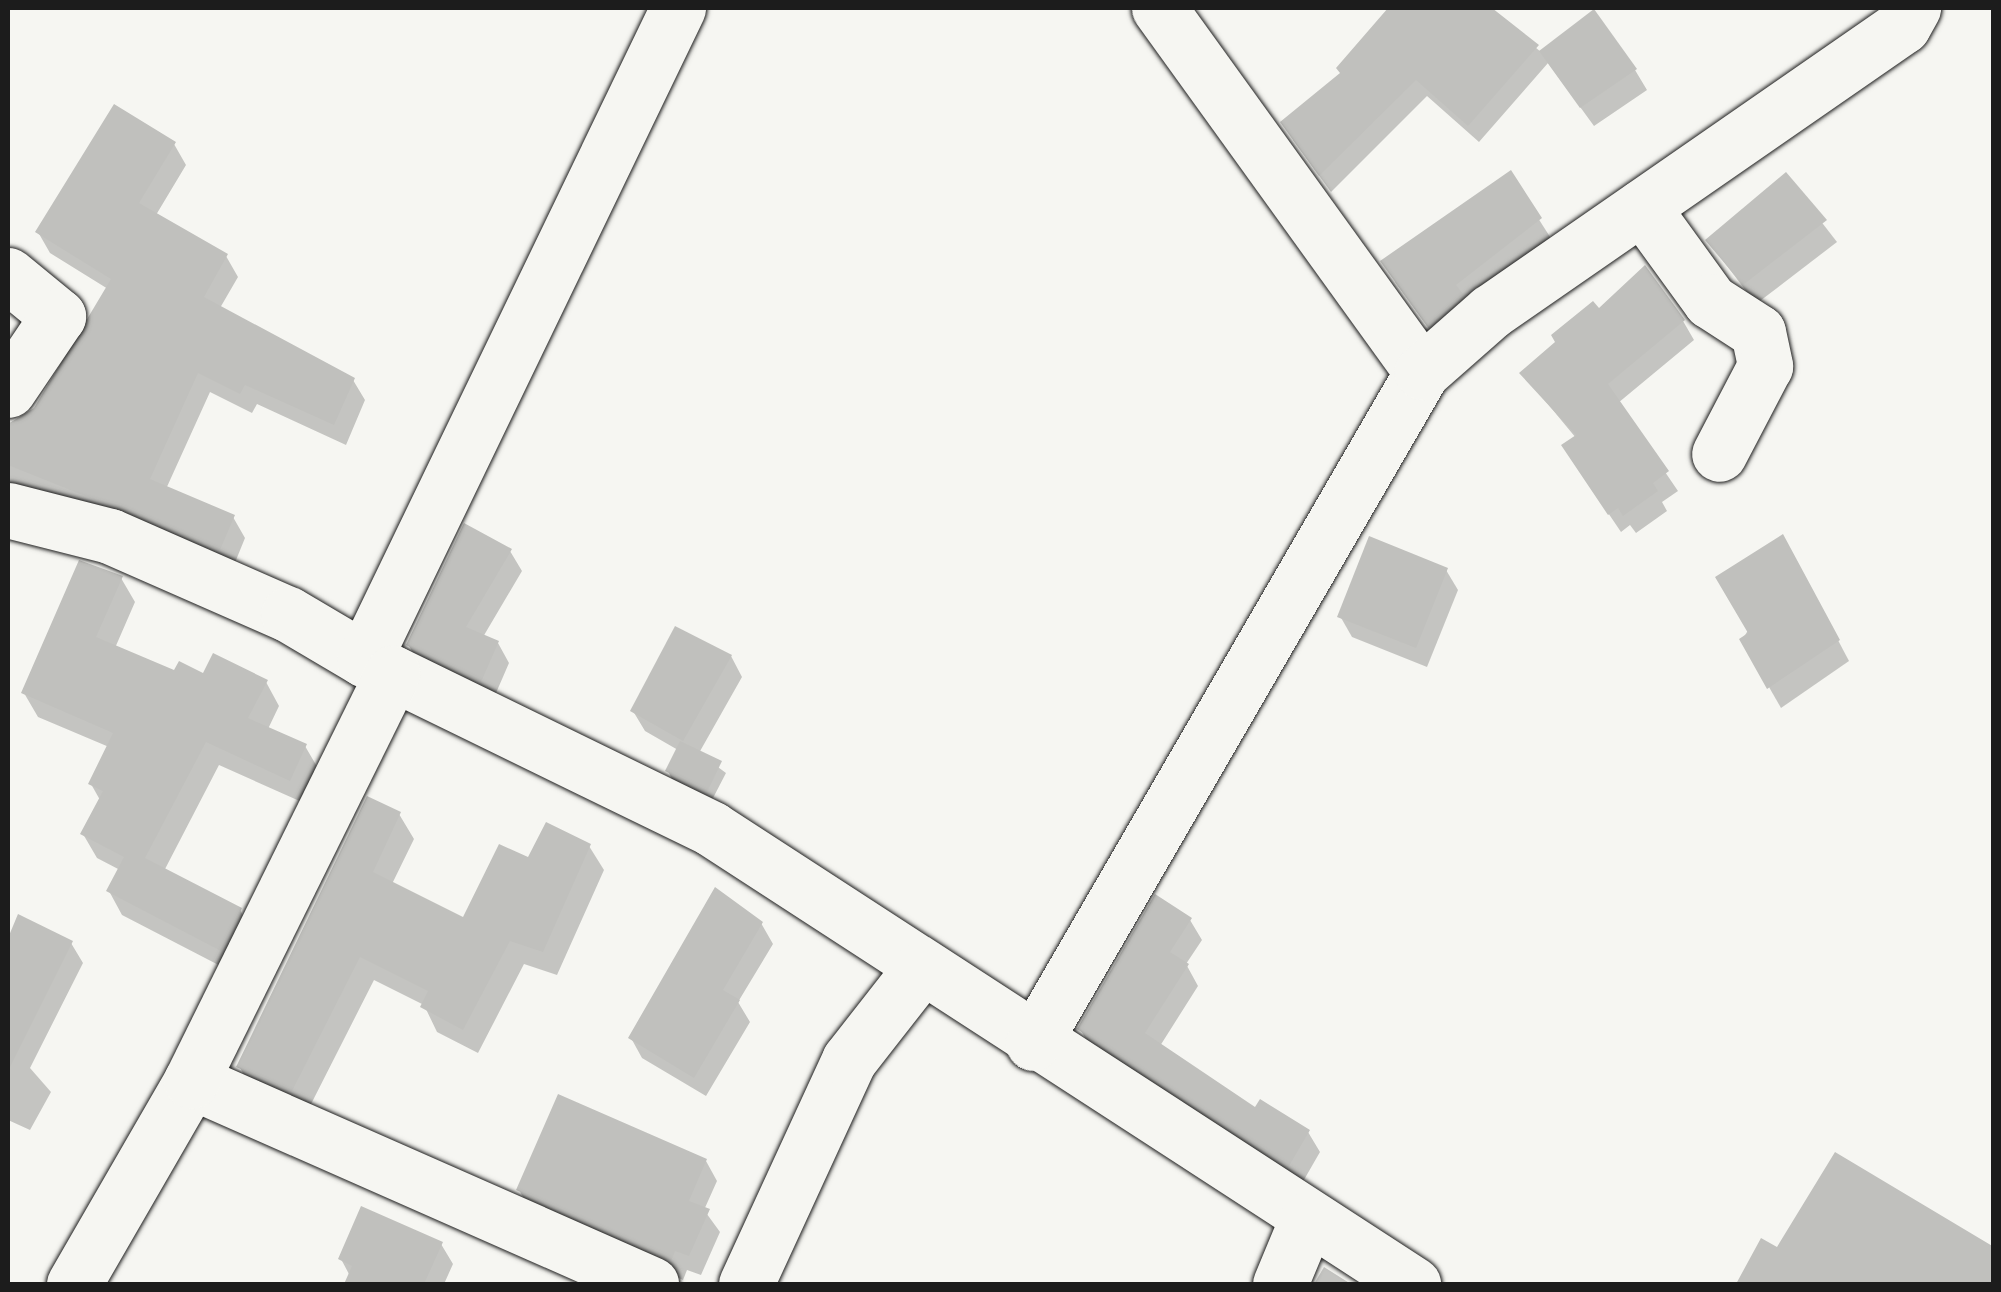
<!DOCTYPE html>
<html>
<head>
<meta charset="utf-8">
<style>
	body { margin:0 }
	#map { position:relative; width:2001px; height:1292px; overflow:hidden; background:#f6f6f2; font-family:Mynerve,sans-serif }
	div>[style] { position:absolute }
	.shadow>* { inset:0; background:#0003 }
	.building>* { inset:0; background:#c0c0bd }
	.roads { filter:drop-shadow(0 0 2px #1c1c1c) drop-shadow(0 0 2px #1c1c1c) }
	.minor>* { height:55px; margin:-27.5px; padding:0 27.5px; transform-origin:27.5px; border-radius:27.5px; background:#f6f6f2 }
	span { translate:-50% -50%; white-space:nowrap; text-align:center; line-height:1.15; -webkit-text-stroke:10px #f6f6f2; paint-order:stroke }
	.frame { position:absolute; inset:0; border:10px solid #1c1c1c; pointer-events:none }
</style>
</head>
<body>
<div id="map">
	<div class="shadow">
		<i style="clip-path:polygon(1391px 8px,1488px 8px,1541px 52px,1635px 70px,1647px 90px,1594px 126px,1548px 63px,1479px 142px,1427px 96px,1331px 192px,1293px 140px,1342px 74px,1339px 68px)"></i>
		<i style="clip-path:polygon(174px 144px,186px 165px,156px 215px,226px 256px,238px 277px,220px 308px,353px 380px,365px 400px,346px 445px,257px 404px,252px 413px,210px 392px,166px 489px,233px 517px,245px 538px,232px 570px,8px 504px,8px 424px,36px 409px,108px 289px,50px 253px,38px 232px)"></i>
		<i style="clip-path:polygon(1510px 174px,1552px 240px,1440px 344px,1395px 282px)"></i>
		<i style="clip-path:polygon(1785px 175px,1837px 242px,1756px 304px,1708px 241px)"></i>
		<i style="clip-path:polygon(1599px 312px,1683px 321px,1694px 340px,1618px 403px,1678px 491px,1662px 502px,1667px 511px,1636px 533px,1630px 525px,1621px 532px,1575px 464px,1576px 438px,1523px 374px)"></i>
		<i style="clip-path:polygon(510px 551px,522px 571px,483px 637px,498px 643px,509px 663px,493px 700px,420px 665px,408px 644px)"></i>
		<i style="clip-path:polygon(1794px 557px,1849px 661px,1781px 708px,1742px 640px)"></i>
		<i style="clip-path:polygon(1446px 570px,1458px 590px,1427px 667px,1352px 637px,1340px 616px)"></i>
		<i style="clip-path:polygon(121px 578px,135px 602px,115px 648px,175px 674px,266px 682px,279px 706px,268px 729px,305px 746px,319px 770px,304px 803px,219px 765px,164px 871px,240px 910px,254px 934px,234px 973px,122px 915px,109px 891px,120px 870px,97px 858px,83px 834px,100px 800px,91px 784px,109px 747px,38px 717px,24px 693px)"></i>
		<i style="clip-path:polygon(731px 656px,742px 677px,699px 753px,726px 773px,712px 800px,673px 781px,668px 771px,678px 750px,645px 731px,633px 711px)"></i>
		<i style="clip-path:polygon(399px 814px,414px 839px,392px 884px,465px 921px,529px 860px,589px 846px,604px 870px,557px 975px,524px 964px,478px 1053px,437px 1032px,424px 1005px,374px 980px,306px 1114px,253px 1091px,239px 1066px)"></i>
		<i style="clip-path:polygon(20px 917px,71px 943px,83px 963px,30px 1068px,51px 1092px,30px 1130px,8px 1120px,8px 944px)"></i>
		<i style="clip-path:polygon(1190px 920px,1202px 940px,1186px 964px,1198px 986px,1160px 1046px,1256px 1111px,1308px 1132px,1320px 1152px,1301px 1185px,1092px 1049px,1080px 1029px)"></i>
		<i style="clip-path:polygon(761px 923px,773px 944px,738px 1002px,750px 1022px,706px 1096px,642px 1058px,631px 1038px)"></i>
		<i style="clip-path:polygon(706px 1161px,717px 1181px,704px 1210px,720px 1232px,701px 1275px,687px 1270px,683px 1280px,531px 1211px,519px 1190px)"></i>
		<i style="clip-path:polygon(441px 1244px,453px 1264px,444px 1284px,346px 1284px,350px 1276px,341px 1259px)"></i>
		<i style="clip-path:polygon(1994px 1250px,1994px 1284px,1745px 1284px,1741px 1279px)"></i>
		<i style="clip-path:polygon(1324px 1267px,1351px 1284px,1314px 1284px)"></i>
	</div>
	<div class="building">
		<i style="clip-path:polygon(1388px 8px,1492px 8px,1539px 45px,1468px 126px,1416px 80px,1319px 176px,1280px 122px,1340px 73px,1336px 68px)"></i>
		<i style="clip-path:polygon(1594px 9px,1637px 69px,1580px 108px,1539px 51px)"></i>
		<i style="clip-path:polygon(114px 104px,176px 142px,139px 203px,228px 254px,204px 297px,355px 378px,334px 425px,245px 385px,240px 394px,198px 373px,150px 479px,235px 515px,220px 550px,8px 465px,8px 424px,34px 408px,111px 279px,35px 232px)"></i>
		<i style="clip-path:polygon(1511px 170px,1542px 218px,1456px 285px,1463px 294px,1427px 326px,1380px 261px)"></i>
		<i style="clip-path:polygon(1786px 172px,1827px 220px,1743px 285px,1705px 240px)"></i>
		<i style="clip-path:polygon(1645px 265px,1685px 320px,1608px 384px,1669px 471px,1653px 483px,1658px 491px,1623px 516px,1618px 508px,1608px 515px,1561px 445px,1576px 435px,1519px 373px,1555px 342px,1551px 335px,1593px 301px,1599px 308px)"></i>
		<i style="clip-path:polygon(464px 523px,512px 549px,466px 627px,499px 641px,481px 682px,406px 645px)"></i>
		<i style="clip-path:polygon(1783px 534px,1840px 640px,1767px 689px,1739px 639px,1748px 633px,1715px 577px)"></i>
		<i style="clip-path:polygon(1369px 536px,1448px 568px,1416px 648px,1337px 617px)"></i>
		<i style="clip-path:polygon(79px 560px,123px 576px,96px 637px,174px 670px,179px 661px,203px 673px,213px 653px,268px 680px,248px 718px,307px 744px,290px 781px,206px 742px,145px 858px,242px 908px,221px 951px,106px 891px,124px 857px,80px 834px,103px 791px,88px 784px,113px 733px,21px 693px)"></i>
		<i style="clip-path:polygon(675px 626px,732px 655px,683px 741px,630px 711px)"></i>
		<i style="clip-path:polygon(680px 741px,722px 761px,707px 792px,665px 771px)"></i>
		<i style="clip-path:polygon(367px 796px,401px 812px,373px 872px,463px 917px,499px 844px,528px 857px,546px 822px,591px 844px,543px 952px,510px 941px,463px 1030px,420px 1007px,428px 991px,360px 957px,292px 1091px,236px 1067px)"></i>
		<i style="clip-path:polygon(715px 887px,763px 922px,723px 990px,740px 1000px,694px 1078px,628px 1038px)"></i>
		<i style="clip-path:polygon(1155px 894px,1192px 918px,1170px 952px,1189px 964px,1145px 1033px,1255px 1107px,1260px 1099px,1310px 1130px,1289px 1166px,1077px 1029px)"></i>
		<i style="clip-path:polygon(18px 914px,73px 941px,8px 1071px,8px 938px)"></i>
		<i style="clip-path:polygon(558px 1094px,707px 1159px,689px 1201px,710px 1209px,689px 1256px,675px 1251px,671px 1261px,516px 1190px)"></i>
		<i style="clip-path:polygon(1835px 1152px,1994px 1247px,1994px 1284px,1736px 1284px,1761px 1238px,1777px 1247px)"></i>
		<i style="clip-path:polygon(361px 1206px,443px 1242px,424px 1284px,344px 1284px,352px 1266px,338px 1259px)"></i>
	</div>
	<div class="roads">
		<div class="minor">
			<i style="left:1159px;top:8px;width:449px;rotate:54.2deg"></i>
			<i style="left:1642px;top:207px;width:116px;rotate:54.1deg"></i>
			<i style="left:1710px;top:301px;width:57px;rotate:32.9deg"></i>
			<i style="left:1758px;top:332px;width:35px;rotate:78deg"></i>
			<i style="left:1765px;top:366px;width:99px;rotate:117.6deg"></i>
			<i style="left:8px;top:275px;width:65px;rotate:39.4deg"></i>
			<i style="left:58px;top:316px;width:89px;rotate:124deg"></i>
			<i style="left:8px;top:510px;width:105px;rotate:14.3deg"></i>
			<i style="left:110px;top:536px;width:194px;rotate:23.7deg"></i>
			<i style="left:288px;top:614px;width:88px;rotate:30.6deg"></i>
			<i style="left:364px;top:659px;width:387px;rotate:26deg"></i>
			<i style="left:712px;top:829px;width:836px;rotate:32.99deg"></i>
			<i style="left:364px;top:659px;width:723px;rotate:-64.25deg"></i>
			<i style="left:1033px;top:1043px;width:776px;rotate:-59.9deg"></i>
			<i style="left:1422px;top:372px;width:91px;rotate:-41.4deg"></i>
			<i style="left:1490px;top:312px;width:502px;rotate:-34.7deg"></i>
			<i style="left:1903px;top:26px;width:21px;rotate:-61deg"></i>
			<i style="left:191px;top:1081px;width:503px;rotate:23.81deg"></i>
			<i style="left:74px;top:1284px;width:234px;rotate:-60deg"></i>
			<i style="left:191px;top:1081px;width:455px;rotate:-63.7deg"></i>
			<i style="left:746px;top:1284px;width:247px;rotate:-65.3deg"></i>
			<i style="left:849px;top:1060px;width:115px;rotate:-52deg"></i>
			<i style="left:1280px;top:1284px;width:70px;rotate:-67.4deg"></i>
		</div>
	</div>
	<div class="frame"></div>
</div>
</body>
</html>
